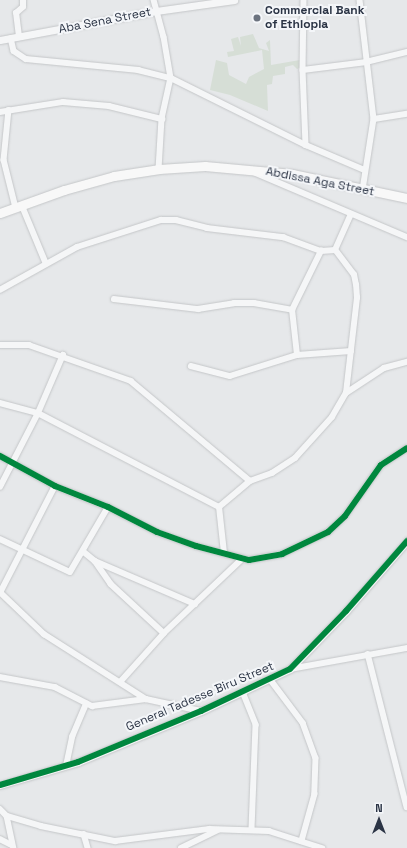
<!DOCTYPE html>
<html>
<head>
<meta charset="utf-8">
<style>
	body { margin:0 }
	#map { position:relative; width:407px; height:848px; overflow:hidden; background:#e6e8ea; font-family:"Space Grotesk",sans-serif }
	div>[style] { position:absolute }
	.green>* { inset:0; background:#d6ded6 }
	.roads { filter:drop-shadow(0 0 1px #c4c6c8) drop-shadow(0 0 1px #c4c6c8) }
	.minor>* { height:5.5px; margin:-2.75px; padding:0 2.75px; transform-origin:2.75px; border-radius:2.75px; background:#f5f6f7 }
	.tertiary>* { height:7px; margin:-3.5px; padding:0 3.5px; transform-origin:3.5px; border-radius:3.5px; background:#f5f6f7 }
	.trunk>* { height:9px; margin:-4.5px; padding:0 4.5px; transform-origin:4.5px; border-radius:4.5px; background:#f8f8f8 }
	.cycleway>* { height:6px; margin:-3px; padding:0 3px; transform-origin:3px; border-radius:3px; background:#00873e }
	.dots>* { width:11px; height:11px; translate:-50% -50%; box-sizing:border-box; border:2px solid #f4f6f9; border-radius:50% }
	span { translate:-50% -50%; white-space:nowrap; text-align:center; line-height:1.15; -webkit-text-stroke:4px #f4f6f9; paint-order:stroke }
	.poi-label { font-size:12px; color:#2b3445; font-weight:700 }
	.left { translate:0 -50%; text-align:left }
	.street-label { font-size:12px; color:#2b3445 }
	.north { position:absolute; left:359px; top:800px; width:40px; height:40px; -webkit-text-stroke:3px #f4f6f9; paint-order:stroke; rotate:0deg; font-size:11px; font-weight:700; line-height:16px; text-align:center; color:#2b3445 }
	.north::after { content:''; display:block; margin:auto; width:14px; height:18px; background:#2b3445; clip-path:polygon(50% 0,100% 100%,50% 72%,0 100%) }
</style>
</head>
<body>
<div id="map">
	<div class="green">
		<i style="clip-path:polygon(253px 34px,259px 48px,269px 51px,266px 43px,270px 40px,271px 65px,300px 60px,301px 67px,297px 69px,293px 65px,285px 67px,285px 74px,273px 76px,272px 84px,267px 85px,268px 111px,230px 95px,210px 90px,216px 60px,227px 63px,229px 75px,246px 84px,249px 77px,264px 69px,262px 50px,228px 57px,227px 52px,234px 51px,231px 39px,238px 37px,241px 46px,240px 37px)"></i>
	</div>
	<div class="roads">
		<div class="minor">
			<i style="left:154px;top:0;width:38px;rotate:75deg"></i>
			<i style="left:164px;top:37px;width:42px;rotate:80.3deg"></i>
			<i style="left:171px;top:78px;width:42px;rotate:102.4deg"></i>
			<i style="left:162px;top:119px;width:50px;rotate:93.4deg"></i>
			<i style="left:304px;top:0;width:70px;rotate:90.8deg"></i>
			<i style="left:303px;top:70px;width:75px;rotate:87.7deg"></i>
			<i style="left:360px;top:0;width:120px;rotate:83.3deg"></i>
			<i style="left:374px;top:119px;width:72px;rotate:98.8deg"></i>
			<i style="left:19px;top:37px;width:24px;rotate:-97deg"></i>
			<i style="left:16px;top:13px;width:9px;rotate:-41deg"></i>
			<i style="left:23px;top:7px;width:7px;rotate:-90deg"></i>
			<i style="left:11px;top:38px;width:13px;rotate:77deg"></i>
			<i style="left:14px;top:51px;width:14px;rotate:34deg"></i>
			<i style="left:26px;top:59px;width:113px;rotate:5.6deg"></i>
			<i style="left:138px;top:70px;width:34px;rotate:14deg"></i>
			<i style="left:171px;top:78px;width:151px;rotate:26.4deg"></i>
			<i style="left:306px;top:145px;width:64px;rotate:23deg"></i>
			<i style="left:303px;top:70px;width:64px;rotate:-7.2deg"></i>
			<i style="left:366px;top:62px;width:42px;rotate:-13.7deg"></i>
			<i style="left:9px;top:110px;width:50px;rotate:95.7deg"></i>
			<i style="left:4px;top:160px;width:49px;rotate:76deg"></i>
			<i style="left:0;top:112px;width:64px;rotate:-9deg"></i>
			<i style="left:63px;top:102px;width:46px;rotate:5deg"></i>
			<i style="left:109px;top:106px;width:55px;rotate:13.8deg"></i>
			<i style="left:374px;top:119px;width:33px;rotate:-9deg"></i>
			<i style="left:256px;top:173px;width:164px;rotate:23deg"></i>
			<i style="left:22px;top:205px;width:63px;rotate:67.5deg"></i>
			<i style="left:335px;top:250px;width:39px;rotate:-66deg"></i>
			<i style="left:0;top:290px;width:88px;rotate:-29.2deg"></i>
			<i style="left:77px;top:247px;width:88px;rotate:-17.8deg"></i>
			<i style="left:161px;top:220px;width:15px"></i>
			<i style="left:176px;top:220px;width:32px;rotate:14deg"></i>
			<i style="left:207px;top:228px;width:77px;rotate:6.8deg"></i>
			<i style="left:283px;top:237px;width:40px;rotate:20.2deg"></i>
			<i style="left:321px;top:251px;width:14px;rotate:-4deg"></i>
			<i style="left:114px;top:299px;width:85px;rotate:6.8deg"></i>
			<i style="left:198px;top:309px;width:36px;rotate:-9deg"></i>
			<i style="left:234px;top:303px;width:20px"></i>
			<i style="left:254px;top:303px;width:39px;rotate:10deg"></i>
			<i style="left:0;top:345px;width:29px"></i>
			<i style="left:29px;top:345px;width:108px;rotate:19.4deg"></i>
			<i style="left:131px;top:381px;width:155px;rotate:40deg"></i>
			<i style="left:297px;top:355px;width:45px;rotate:-96.3deg"></i>
			<i style="left:292px;top:310px;width:66px;rotate:-63.8deg"></i>
			<i style="left:191px;top:366px;width:40px;rotate:14.4deg"></i>
			<i style="left:230px;top:376px;width:70px;rotate:-17.4deg"></i>
			<i style="left:297px;top:355px;width:54px;rotate:-4.2deg"></i>
			<i style="left:346px;top:393px;width:45px;rotate:-33.3deg"></i>
			<i style="left:384px;top:368px;width:24px;rotate:-15deg"></i>
			<i style="left:0;top:403px;width:39px;rotate:15deg"></i>
			<i style="left:38px;top:413px;width:204px;rotate:27.4deg"></i>
			<i style="left:0;top:456px;width:63px;rotate:28.6deg"></i>
			<i style="left:55px;top:486px;width:57px;rotate:21.6deg"></i>
			<i style="left:108px;top:507px;width:55px;rotate:27deg"></i>
			<i style="left:157px;top:532px;width:41px;rotate:19.7deg"></i>
			<i style="left:196px;top:546px;width:55px;rotate:14.8deg"></i>
			<i style="left:249px;top:560px;width:34px;rotate:-10deg"></i>
			<i style="left:282px;top:554px;width:51px;rotate:-25.6deg"></i>
			<i style="left:328px;top:532px;width:23px;rotate:-43deg"></i>
			<i style="left:345px;top:516px;width:62px;rotate:-54.8deg"></i>
			<i style="left:381px;top:465px;width:31px;rotate:-33deg"></i>
			<i style="left:0;top:487px;width:83px;rotate:-62.8deg"></i>
			<i style="left:38px;top:413px;width:63px;rotate:-66.7deg"></i>
			<i style="left:0;top:539px;width:77px;rotate:25.2deg"></i>
			<i style="left:70px;top:572px;width:75px;rotate:-59.7deg"></i>
			<i style="left:84px;top:552px;width:14px;rotate:39deg"></i>
			<i style="left:95px;top:561px;width:109px;rotate:23.3deg"></i>
			<i style="left:224px;top:553px;width:46px;rotate:-96.2deg"></i>
			<i style="left:219px;top:507px;width:40px;rotate:-40deg"></i>
			<i style="left:250px;top:481px;width:23px;rotate:-20deg"></i>
			<i style="left:272px;top:473px;width:27px;rotate:-33deg"></i>
			<i style="left:295px;top:458px;width:55px;rotate:-47.9deg"></i>
			<i style="left:332px;top:417px;width:28px;rotate:-60deg"></i>
			<i style="left:346px;top:393px;width:96px;rotate:-83.4deg"></i>
			<i style="left:357px;top:298px;width:13px;rotate:-94deg"></i>
			<i style="left:356px;top:285px;width:10px;rotate:-101deg"></i>
			<i style="left:354px;top:275px;width:31px;rotate:-127deg"></i>
			<i style="left:95px;top:561px;width:28px;rotate:55deg"></i>
			<i style="left:111px;top:584px;width:72px;rotate:42.8deg"></i>
			<i style="left:0;top:592px;width:61px;rotate:43.7deg"></i>
			<i style="left:44px;top:634px;width:121px;rotate:32.5deg"></i>
			<i style="left:0;top:593px;width:120px;rotate:-62.8deg"></i>
			<i style="left:368px;top:654px;width:158px;rotate:75.7deg"></i>
			<i style="left:290px;top:669px;width:119px;rotate:-10.2deg"></i>
			<i style="left:0;top:677px;width:56px;rotate:10.3deg"></i>
			<i style="left:55px;top:687px;width:42px;rotate:27.2deg"></i>
			<i style="left:92px;top:706px;width:54px;rotate:-7.4deg"></i>
			<i style="left:146px;top:699px;width:56px;rotate:12.3deg"></i>
			<i style="left:270px;top:679px;width:55px;rotate:53.1deg"></i>
			<i style="left:303px;top:723px;width:37px;rotate:70deg"></i>
			<i style="left:316px;top:758px;width:36px;rotate:92deg"></i>
			<i style="left:315px;top:794px;width:49px;rotate:105.5deg"></i>
			<i style="left:121px;top:681px;width:64px;rotate:-48.1deg"></i>
			<i style="left:164px;top:633px;width:108px;rotate:-43.5deg"></i>
			<i style="left:243px;top:692px;width:35px;rotate:68deg"></i>
			<i style="left:256px;top:725px;width:105px;rotate:92.2deg"></i>
			<i style="left:66px;top:766px;width:30px;rotate:-78deg"></i>
			<i style="left:72px;top:737px;width:36px;rotate:-67deg"></i>
			<i style="left:0;top:809px;width:10px;rotate:45deg"></i>
			<i style="left:7px;top:816px;width:35px;rotate:16deg"></i>
			<i style="left:41px;top:826px;width:76px;rotate:11.5deg"></i>
			<i style="left:115px;top:841px;width:95px;rotate:-7.3deg"></i>
			<i style="left:209px;top:829px;width:60px;rotate:1.9deg"></i>
			<i style="left:269px;top:831px;width:56px;rotate:17.8deg"></i>
			<i style="left:7px;top:816px;width:33px;rotate:78deg"></i>
			<i style="left:84px;top:834px;width:15px;rotate:74deg"></i>
			<i style="left:0;top:839px;width:13px;rotate:27deg"></i>
			<i style="left:181px;top:848px;width:41px;rotate:-25.9deg"></i>
		</div>
		<div class="tertiary">
			<i style="left:0;top:40px;width:159px;rotate:-10.5deg"></i>
			<i style="left:156px;top:11px;width:79px;rotate:-8deg"></i>
			<i style="left:0;top:785px;width:81px;rotate:-16.4deg"></i>
			<i style="left:78px;top:762px;width:133px;rotate:-22.5deg"></i>
			<i style="left:201px;top:711px;width:98px;rotate:-25.3deg"></i>
			<i style="left:290px;top:669px;width:81px;rotate:-46deg"></i>
			<i style="left:346px;top:611px;width:93px;rotate:-48.9deg"></i>
		</div>
		<div class="trunk">
			<i style="left:0;top:213px;width:68px;rotate:-19.8deg"></i>
			<i style="left:64px;top:190px;width:52px;rotate:-15.6deg"></i>
			<i style="left:114px;top:176px;width:46px;rotate:-8.8deg"></i>
			<i style="left:159px;top:169px;width:46px;rotate:-3.7deg"></i>
			<i style="left:205px;top:166px;width:88px;rotate:5.2deg"></i>
			<i style="left:293px;top:174px;width:116px;rotate:11.9deg"></i>
		</div>
	</div>
	<div class="cycleway">
		<i style="left:0;top:456px;width:63px;rotate:28.6deg"></i>
		<i style="left:55px;top:486px;width:57px;rotate:21.6deg"></i>
		<i style="left:108px;top:507px;width:55px;rotate:27deg"></i>
		<i style="left:157px;top:532px;width:41px;rotate:19.7deg"></i>
		<i style="left:196px;top:546px;width:55px;rotate:14.8deg"></i>
		<i style="left:249px;top:560px;width:34px;rotate:-10deg"></i>
		<i style="left:282px;top:554px;width:51px;rotate:-25.6deg"></i>
		<i style="left:328px;top:532px;width:23px;rotate:-43deg"></i>
		<i style="left:345px;top:516px;width:62px;rotate:-54.8deg"></i>
		<i style="left:381px;top:465px;width:31px;rotate:-33deg"></i>
		<i style="left:0;top:785px;width:81px;rotate:-16.4deg"></i>
		<i style="left:78px;top:762px;width:133px;rotate:-22.5deg"></i>
		<i style="left:201px;top:711px;width:98px;rotate:-25.3deg"></i>
		<i style="left:290px;top:669px;width:81px;rotate:-46deg"></i>
		<i style="left:346px;top:611px;width:93px;rotate:-48.9deg"></i>
	</div>
	<div class="dots">
		<i style="left:257px;top:18px;background:#6c737f"></i>
	</div>
	<div class="poi-label">
		<span class="left" style="left:265px;top:18px">Commercial Bank<br>of Ethiopia</span>
	</div>
	<div class="street-label">
		<span style="left:105px;top:21px;rotate:-11deg">Aba Sena Street</span>
		<span style="left:320px;top:182px;rotate:11deg">Abdissa Aga Street</span>
		<span style="left:200px;top:697px;rotate:-23deg">General Tadesse Biru Street</span>
	</div>
	<div class="north">N</div>
</div>
</body>
</html>
